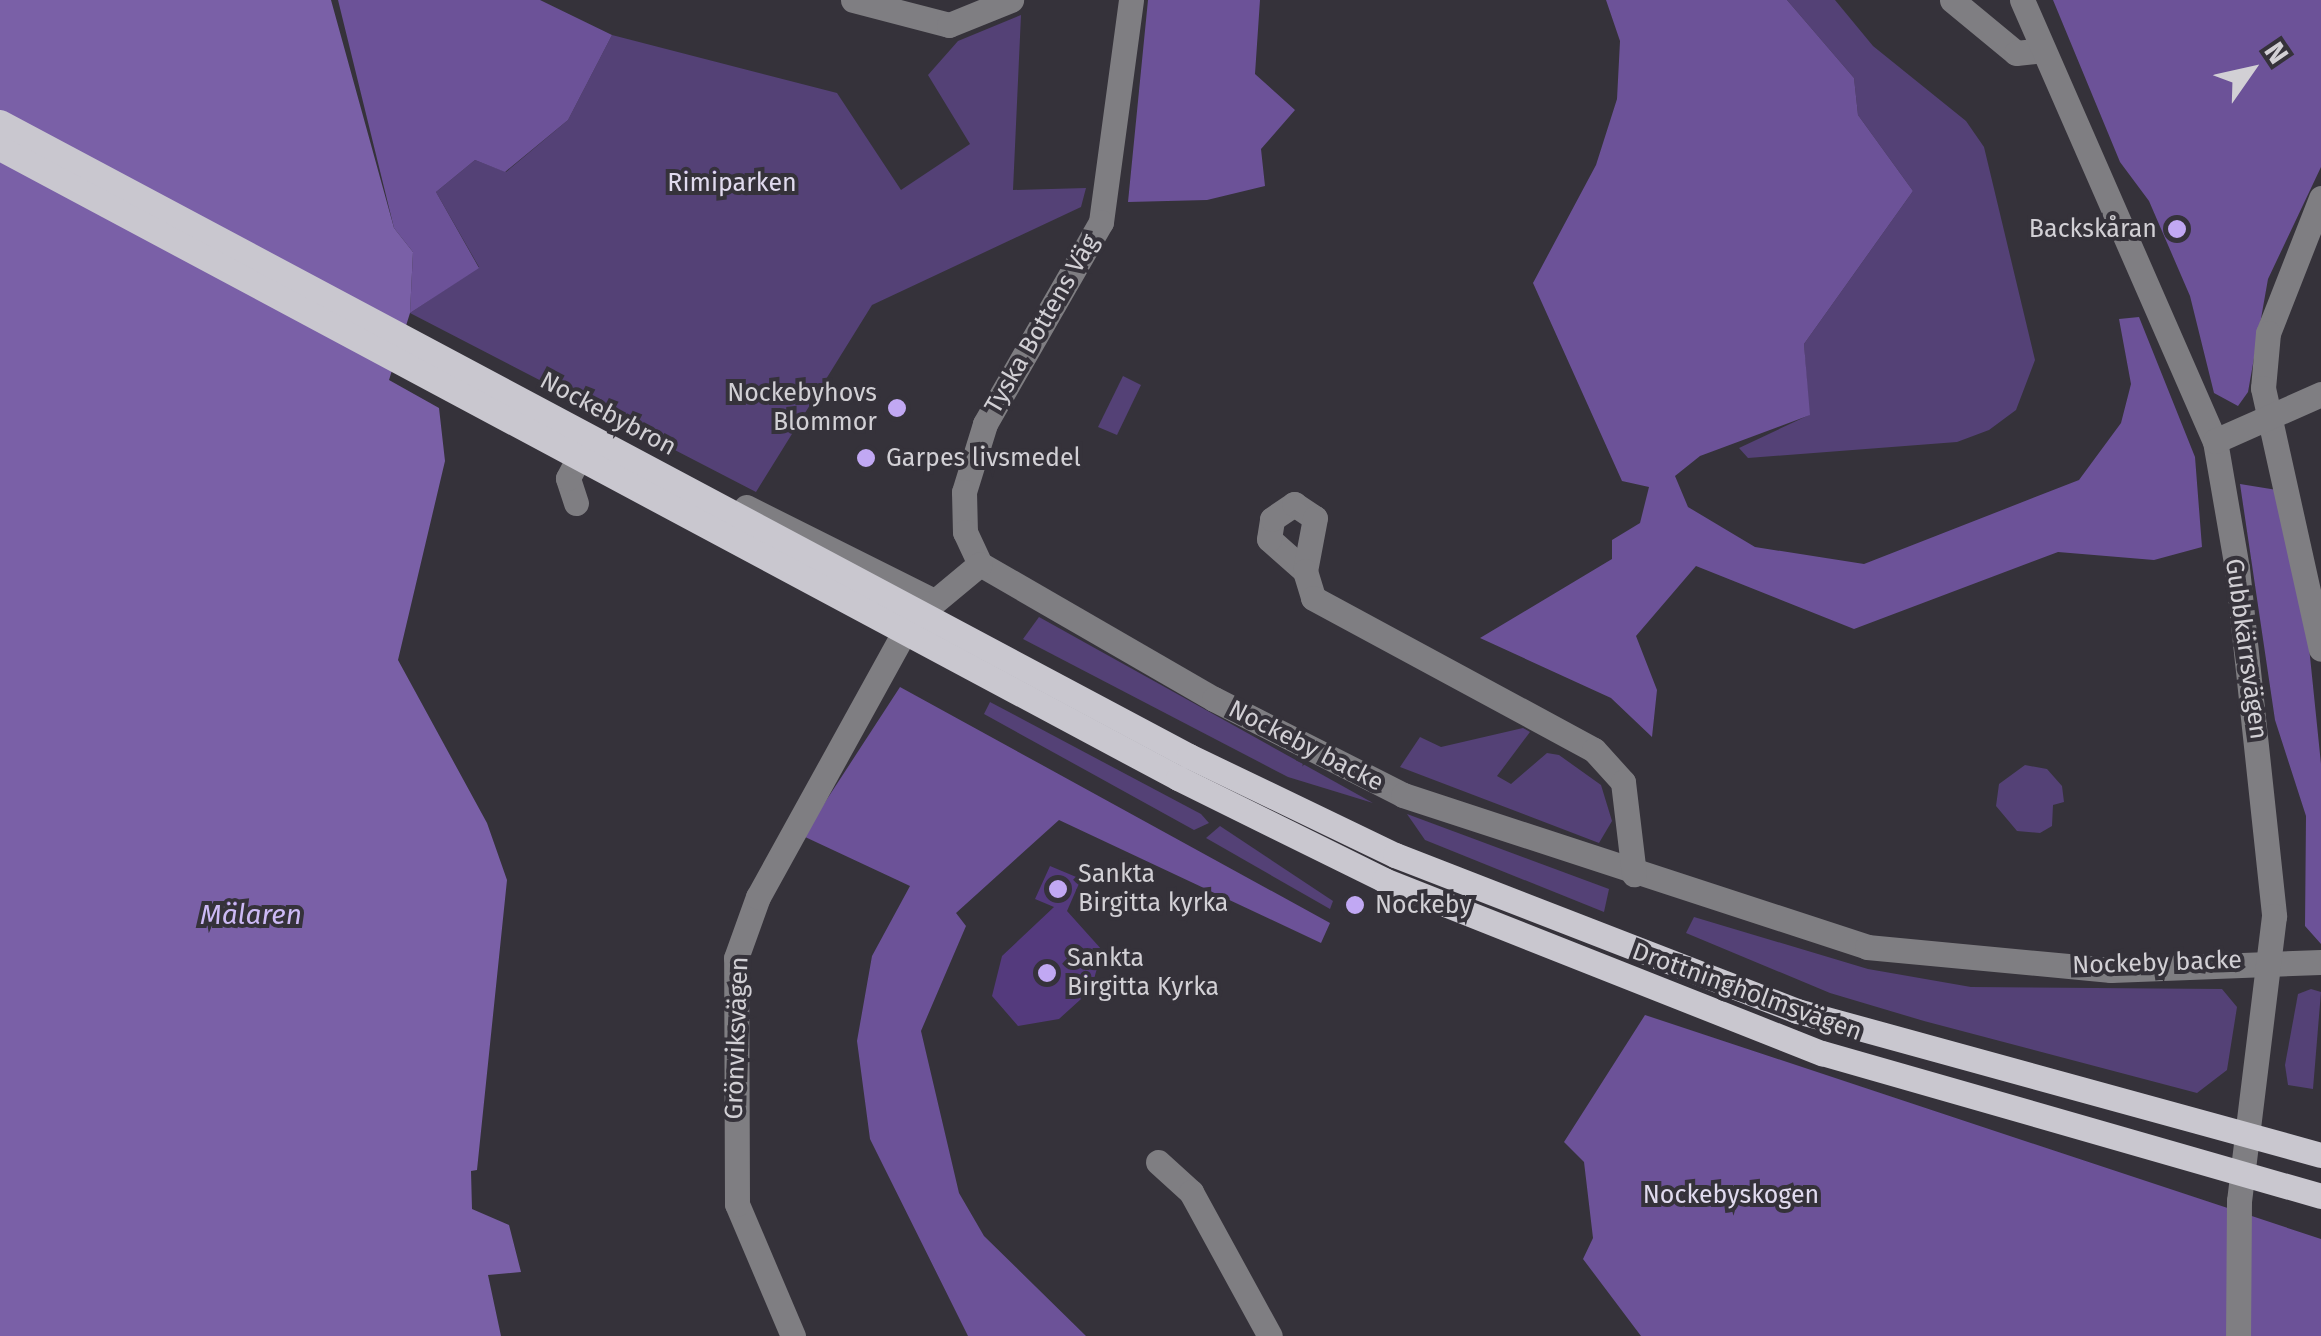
<!DOCTYPE html>
<html>
<head>
<meta charset="utf-8">
<style>
	body { margin:0 }
	#map { position:relative; width:2321px; height:1336px; overflow:hidden; background:#35323a; font-family:"Fira Sans",sans-serif }
	div>[style] { position:absolute }
	.green>* { inset:0; background:#544176 }
	.forest>* { inset:0; background:#6c5298 }
	.water>* { inset:0; background:#7a60a7 }
	.building>* { inset:0; background:#543a7d }
	.minor>* { height:25px; margin:-12.5px; padding:0 12.5px; transform-origin:12.5px; border-radius:12.5px; background:#7f7e82 }
	.major>* { height:25px; margin:-12.5px; padding:0 12.5px; transform-origin:12.5px; border-radius:12.5px; background:#c9c7cf }
	.dots>* { width:28px; height:28px; translate:-50% -50%; box-sizing:border-box; border:5px solid #35323a; border-radius:50% }
	span { translate:-50% -50%; white-space:nowrap; text-align:center; line-height:1.15; -webkit-text-stroke:8px #35323a; paint-order:stroke }
	.park-label { font-size:25px; color:#e1dbef }
	.poi-label { font-size:25px; color:#d2d0d5 }
	.right { translate:-100% -50%; text-align:right }
	.left { translate:0 -50%; text-align:left }
	.street-label { font-size:25px; color:#d2d0d5 }
	.water-label { font-size:28px; color:#cdbaf5; font-style:italic }
	.north { position:absolute; left:2201px; top:20px; width:100px; height:100px; -webkit-text-stroke:8px #35323a; paint-order:stroke; rotate:56deg; font-size:28px; font-weight:700; line-height:40px; text-align:center; color:#d2d0d5 }
	.north::after { content:''; display:block; margin:auto; width:35px; height:45px; background:#d2d0d5; clip-path:polygon(50% 0,100% 100%,50% 72%,0 100%) }
</style>
</head>
<body>
<div id="map">
	<div class="green">
		<i style="clip-path:polygon(1787px 0,1835px 0,1873px 46px,1966px 121px,1984px 147px,2035px 360px,2016px 410px,1989px 430px,1957px 442px,1748px 458px,1739px 448px,1809px 415px,1804px 344px,1913px 191px,1858px 115px,1854px 78px)"></i>
		<i style="clip-path:polygon(1021px 15px,1013px 190px,1086px 188px,1081px 207px,872px 305px,756px 492px,410px 313px,479px 267px,436px 192px,475px 160px,506px 172px,568px 120px,612px 35px,837px 93px,901px 190px,970px 144px,928px 75px,958px 41px)"></i>
		<i style="clip-path:polygon(1123px 376px,1141px 385px,1117px 435px,1098px 427px)"></i>
		<i style="clip-path:polygon(1039px 617px,1373px 803px,1288px 777px,1023px 639px)"></i>
		<i style="clip-path:polygon(990px 702px,1201px 814px,1209px 823px,1194px 830px,984px 714px)"></i>
		<i style="clip-path:polygon(1523px 728px,1530px 732px,1497px 776px,1511px 784px,1547px 753px,1559px 755px,1601px 785px,1612px 821px,1599px 843px,1400px 767px,1420px 737px,1441px 747px)"></i>
		<i style="clip-path:polygon(2025px 765px,2047px 769px,2062px 786px,2064px 802px,2053px 805px,2052px 826px,2040px 833px,2017px 831px,1996px 806px,1999px 784px)"></i>
		<i style="clip-path:polygon(1407px 814px,1609px 889px,1604px 912px,1425px 840px)"></i>
		<i style="clip-path:polygon(1220px 826px,1333px 901px,1330px 909px,1206px 838px)"></i>
		<i style="clip-path:polygon(1694px 917px,1868px 969px,1971px 987px,2222px 989px,2237px 1007px,2227px 1070px,2197px 1093px,1924px 1021px,1830px 993px,1686px 933px)"></i>
		<i style="clip-path:polygon(2311px 989px,2321px 992px,2313px 1089px,2288px 1085px,2285px 1065px,2298px 994px)"></i>
	</div>
	<div class="forest">
		<i style="clip-path:polygon(338px 0,540px 0,612px 35px,568px 120px,505px 172px,475px 160px,436px 192px,479px 268px,410px 313px,413px 252px,394px 228px)"></i>
		<i style="clip-path:polygon(1148px 0,1260px 0,1255px 74px,1295px 110px,1261px 149px,1265px 186px,1207px 200px,1128px 202px)"></i>
		<i style="clip-path:polygon(1606px 0,1787px 0,1854px 78px,1858px 115px,1913px 191px,1804px 344px,1810px 415px,1700px 456px,1675px 476px,1688px 507px,1755px 547px,1864px 564px,2079px 480px,2121px 423px,2131px 384px,2119px 319px,2139px 317px,2195px 457px,2202px 547px,2154px 560px,2058px 552px,1854px 629px,1696px 566px,1636px 636px,1657px 690px,1652px 737px,1611px 698px,1480px 638px,1612px 559px,1612px 540px,1640px 523px,1649px 487px,1622px 481px,1533px 283px,1596px 165px,1617px 99px,1620px 41px)"></i>
		<i style="clip-path:polygon(2053px 0,2321px 0,2321px 167px,2268px 279px,2248px 392px,2238px 406px,2214px 393px,2190px 296px,2149px 201px,2120px 162px)"></i>
		<i style="clip-path:polygon(2240px 484px,2277px 490px,2304px 598px,2321px 764px,2321px 944px,2305px 926px,2306px 816px,2275px 720px)"></i>
		<i style="clip-path:polygon(900px 687px,1330px 923px,1321px 943px,1059px 820px,956px 913px,966px 926px,921px 1031px,959px 1193px,984px 1236px,1086px 1336px,968px 1336px,870px 1139px,857px 1041px,872px 956px,910px 886px,803px 836px)"></i>
		<i style="clip-path:polygon(1645px 1015px,2321px 1239px,2321px 1336px,1641px 1336px,1583px 1259px,1593px 1238px,1584px 1162px,1564px 1142px)"></i>
	</div>
	<div class="water">
		<i style="clip-path:polygon(0 0,331px 0,394px 228px,413px 252px,410px 313px,389px 380px,439px 408px,445px 461px,398px 660px,487px 823px,507px 880px,477px 1170px,471px 1171px,472px 1209px,509px 1225px,521px 1272px,488px 1275px,501px 1336px,0 1336px)"></i>
	</div>
	<div class="building">
		<i style="clip-path:polygon(1050px 866px,1081px 879px,1067px 911px,1102px 950px,1091px 990px,1059px 1019px,1018px 1026px,992px 996px,1002px 956px,1054px 907px,1035px 899px)"></i>
	</div>
	<div class="minor">
		<i style="left:853px;top:0;width:99px;rotate:14.6deg"></i>
		<i style="left:949px;top:25px;width:67px;rotate:-22deg"></i>
		<i style="left:1131px;top:0;width:224px;rotate:97.7deg"></i>
		<i style="left:1101px;top:222px;width:233px;rotate:119.9deg"></i>
		<i style="left:985px;top:424px;width:71px;rotate:107.2deg"></i>
		<i style="left:964px;top:492px;width:40px;rotate:88.6deg"></i>
		<i style="left:965px;top:532px;width:35px;rotate:65deg"></i>
		<i style="left:980px;top:564px;width:270px;rotate:30deg"></i>
		<i style="left:1214px;top:699px;width:212px;rotate:26.9deg"></i>
		<i style="left:1403px;top:795px;width:488px;rotate:18.1deg"></i>
		<i style="left:1867px;top:947px;width:245px;rotate:5.4deg"></i>
		<i style="left:2111px;top:970px;width:210px;rotate:-2.2deg"></i>
		<i style="left:1952px;top:0;width:83px;rotate:39.6deg"></i>
		<i style="left:2016px;top:53px;width:27px;rotate:-6deg"></i>
		<i style="left:2022px;top:0;width:481px;rotate:66.4deg"></i>
		<i style="left:2215px;top:441px;width:129px;rotate:80.2deg"></i>
		<i style="left:2237px;top:568px;width:350px;rotate:83.9deg"></i>
		<i style="left:2274px;top:916px;width:287px;rotate:97deg"></i>
		<i style="left:2239px;top:1201px;width:135px;rotate:90.4deg"></i>
		<i style="left:2321px;top:198px;width:145px;rotate:111.4deg"></i>
		<i style="left:2268px;top:333px;width:55px;rotate:95.2deg"></i>
		<i style="left:2263px;top:388px;width:267px;rotate:77.5deg"></i>
		<i style="left:2215px;top:441px;width:116px;rotate:-23.9deg"></i>
		<i style="left:576px;top:503px;width:26px;rotate:-108deg"></i>
		<i style="left:568px;top:478px;width:19px;rotate:-62deg"></i>
		<i style="left:577px;top:461px;width:22px;rotate:-21deg"></i>
		<i style="left:746px;top:507px;width:210px;rotate:26.6deg"></i>
		<i style="left:1305px;top:571px;width:48px;rotate:-138.4deg"></i>
		<i style="left:1269px;top:539px;width:20px;rotate:-81deg"></i>
		<i style="left:1272px;top:519px;width:27px;rotate:-34deg"></i>
		<i style="left:1294px;top:504px;width:25px;rotate:34deg"></i>
		<i style="left:1315px;top:518px;width:54px;rotate:100.7deg"></i>
		<i style="left:1305px;top:571px;width:28px;rotate:73deg"></i>
		<i style="left:1313px;top:598px;width:319px;rotate:28.4deg"></i>
		<i style="left:1594px;top:750px;width:43px;rotate:47.8deg"></i>
		<i style="left:1623px;top:782px;width:93px;rotate:83.2deg"></i>
		<i style="left:1158px;top:1162px;width:45px;rotate:42.3deg"></i>
		<i style="left:1191px;top:1192px;width:164px;rotate:61.3deg"></i>
		<i style="left:793px;top:1336px;width:143px;rotate:-113deg"></i>
		<i style="left:737px;top:1204px;width:246px;rotate:-90.2deg"></i>
		<i style="left:736px;top:958px;width:65px;rotate:-70.2deg"></i>
		<i style="left:758px;top:897px;width:313px;rotate:-61.1deg"></i>
		<i style="left:909px;top:623px;width:92px;rotate:-39.7deg"></i>
	</div>
	<div class="major">
		<i style="left:0;top:122px;width:1347px;rotate:28.07deg"></i>
		<i style="left:1189px;top:756px;width:229px;rotate:25.7deg"></i>
		<i style="left:1395px;top:855px;width:431px;rotate:21.2deg"></i>
		<i style="left:1797px;top:1011px;width:543px;rotate:15.37deg"></i>
		<i style="left:0;top:148px;width:1336px;rotate:28.14deg"></i>
		<i style="left:1178px;top:778px;width:230px;rotate:26.3deg"></i>
		<i style="left:1384px;top:880px;width:471px;rotate:21.6deg"></i>
		<i style="left:1822px;top:1053px;width:519px;rotate:15.99deg"></i>
	</div>
	<div class="dots">
		<i style="left:2177px;top:229px;background:#c1a8f3"></i>
		<i style="left:897px;top:408px;background:#c1a8f3"></i>
		<i style="left:866px;top:458px;background:#c1a8f3"></i>
		<i style="left:1058px;top:889px;background:#c1a8f3"></i>
		<i style="left:1355px;top:905px;background:#c1a8f3"></i>
		<i style="left:1047px;top:973px;background:#c1a8f3"></i>
	</div>
	<div class="park-label">
		<span style="left:732px;top:183px">Rimiparken</span>
		<span style="left:1731px;top:1195px">Nockebyskogen</span>
	</div>
	<div class="poi-label">
		<span class="right" style="left:2157px;top:229px">Backskåran</span>
		<span class="right" style="left:877px;top:408px">Nockebyhovs<br>Blommor</span>
		<span class="left" style="left:886px;top:458px">Garpes livsmedel</span>
		<span class="left" style="left:1078px;top:889px">Sankta<br>Birgitta kyrka</span>
		<span class="left" style="left:1375px;top:905px">Nockeby</span>
		<span class="left" style="left:1067px;top:973px">Sankta<br>Birgitta Kyrka</span>
	</div>
	<div class="street-label">
		<span style="left:1042px;top:324px;rotate:-60deg">Tyska Bottens Väg</span>
		<span style="left:608px;top:414px;rotate:28deg">Nockebybron</span>
		<span style="left:2246px;top:649px;rotate:82deg">Gubbkärrsvägen</span>
		<span style="left:1306px;top:746px;rotate:27deg">Nockeby backe</span>
		<span style="left:2157px;top:963px;rotate:-2deg">Nockeby backe</span>
		<span style="left:1747px;top:992px;rotate:20deg">Drottningholmsvägen</span>
		<span style="left:737px;top:1038px;rotate:-88deg">Grönviksvägen</span>
	</div>
	<div class="water-label">
		<span style="left:251px;top:915px">Mälaren</span>
	</div>
	<div class="north">N</div>
</div>
</body>
</html>
